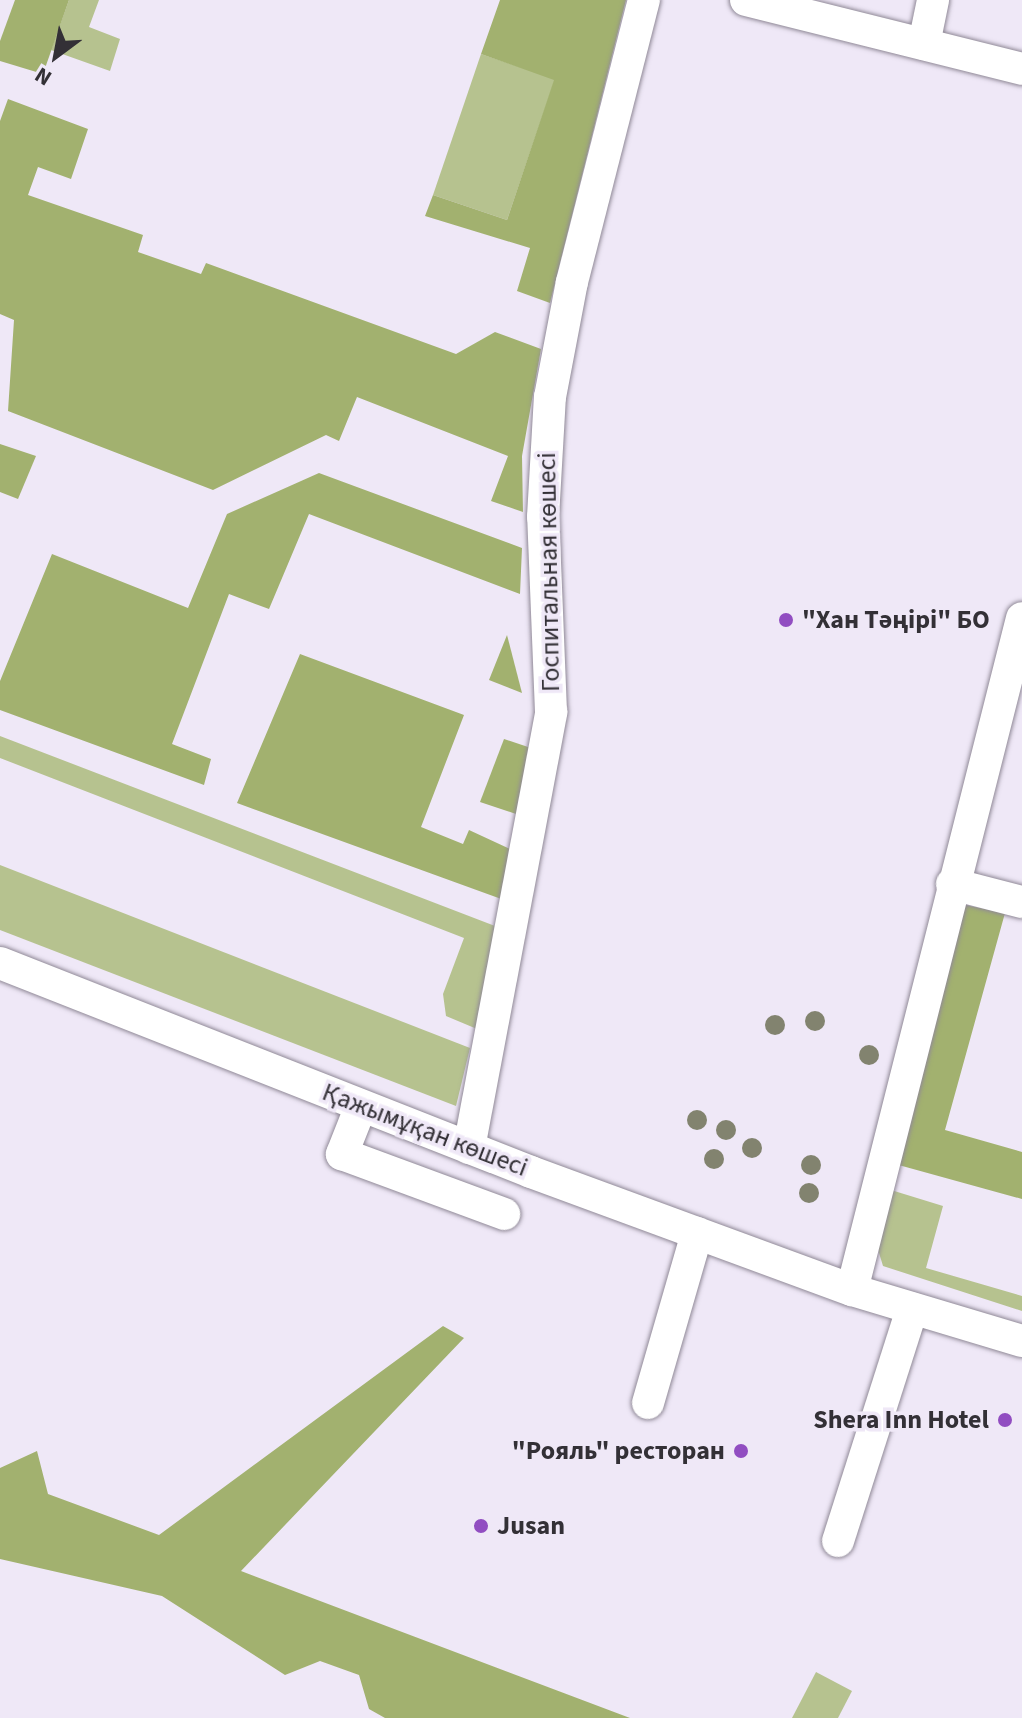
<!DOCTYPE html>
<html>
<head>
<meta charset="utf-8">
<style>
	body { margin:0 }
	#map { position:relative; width:1022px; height:1718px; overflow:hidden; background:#efe8f7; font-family:"Source Sans 3",sans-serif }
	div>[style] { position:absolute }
	.green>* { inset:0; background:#b6c28f }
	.forest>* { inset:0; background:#a2b16f }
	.roads { filter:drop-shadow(0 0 2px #908997) drop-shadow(0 0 2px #908997) }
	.minor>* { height:32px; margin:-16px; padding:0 16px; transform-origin:16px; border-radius:16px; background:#fff }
	.trees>* { width:20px; height:20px; margin:-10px; border-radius:50%; background:#82836f }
	.dots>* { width:22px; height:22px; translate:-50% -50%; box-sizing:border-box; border:4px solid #efe8f7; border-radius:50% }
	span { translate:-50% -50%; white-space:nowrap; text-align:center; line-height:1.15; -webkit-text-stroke:7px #efe8f7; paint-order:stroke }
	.street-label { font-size:26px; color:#333036 }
	.poi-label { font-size:26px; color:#333036; font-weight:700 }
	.left { translate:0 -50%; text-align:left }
	.right { translate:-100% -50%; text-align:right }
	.north { position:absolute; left:16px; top:16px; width:80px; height:80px; -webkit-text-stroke:6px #efe8f7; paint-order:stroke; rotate:212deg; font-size:22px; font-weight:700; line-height:32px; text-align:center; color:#333036 }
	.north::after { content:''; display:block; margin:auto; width:28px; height:36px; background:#333036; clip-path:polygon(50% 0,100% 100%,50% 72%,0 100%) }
</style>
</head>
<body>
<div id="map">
	<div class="green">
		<i style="clip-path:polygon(69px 0,99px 0,89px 27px,120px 39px,110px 71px,51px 50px)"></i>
		<i style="clip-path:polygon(481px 54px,555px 79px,507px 220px,433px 195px)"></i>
		<i style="clip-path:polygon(0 736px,495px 926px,477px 1029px,446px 1016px,443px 994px,464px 938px,0 758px)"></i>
		<i style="clip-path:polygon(0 865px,470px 1048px,456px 1106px,0 930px)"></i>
		<i style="clip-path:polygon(891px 1190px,943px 1206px,926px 1268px,1022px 1296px,1022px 1311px,883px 1266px,876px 1243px)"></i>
		<i style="clip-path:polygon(816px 1672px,852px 1691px,838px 1718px,792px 1718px)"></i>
	</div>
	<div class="forest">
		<i style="clip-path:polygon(15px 0,69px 0,43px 74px,0 61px,0 41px)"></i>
		<i style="clip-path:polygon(500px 0,626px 0,550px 303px,517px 291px,530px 248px,425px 216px,433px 195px,507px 220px,554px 80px,481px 54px)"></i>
		<i style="clip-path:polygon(8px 99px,88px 129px,71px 179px,38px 167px,28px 195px,143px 235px,138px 252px,201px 274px,206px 263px,456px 354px,495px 332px,541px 349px,522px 456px,523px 512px,491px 501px,508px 456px,357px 397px,339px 441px,326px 435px,213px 490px,8px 411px,14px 320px,0 314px,0 121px)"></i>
		<i style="clip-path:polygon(0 444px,36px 456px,18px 499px,0 492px)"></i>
		<i style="clip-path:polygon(319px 473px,522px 548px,520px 594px,309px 514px,269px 609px,229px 594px,172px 744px,211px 759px,204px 785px,0 710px,0 681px,52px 554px,188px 608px,227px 514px)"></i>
		<i style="clip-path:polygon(507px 635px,522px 693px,489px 680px)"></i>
		<i style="clip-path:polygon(300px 654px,464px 715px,421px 827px,463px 844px,469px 830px,512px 850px,504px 900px,237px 803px)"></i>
		<i style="clip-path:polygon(504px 739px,531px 748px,519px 815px,480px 802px)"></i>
		<i style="clip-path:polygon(960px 904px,1005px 913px,945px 1130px,1022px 1152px,1022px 1199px,895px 1164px)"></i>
		<i style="clip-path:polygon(443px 1326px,464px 1338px,241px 1571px,630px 1718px,385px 1718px,369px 1709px,359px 1675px,320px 1661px,285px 1675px,162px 1596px,0 1559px,0 1468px,37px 1451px,48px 1494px,159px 1535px)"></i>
	</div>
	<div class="roads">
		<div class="minor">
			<i style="left:746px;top:0;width:284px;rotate:14deg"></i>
			<i style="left:924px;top:44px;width:45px;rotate:-78.4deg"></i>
			<i style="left:952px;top:884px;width:72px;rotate:14.4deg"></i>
			<i style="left:0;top:963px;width:571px;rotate:21.48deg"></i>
			<i style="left:531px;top:1172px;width:342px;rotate:20.2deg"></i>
			<i style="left:852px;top:1290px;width:177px;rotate:16.7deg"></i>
			<i style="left:361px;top:1106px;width:52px;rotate:111.6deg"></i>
			<i style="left:342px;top:1154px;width:173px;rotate:20.3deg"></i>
			<i style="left:469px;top:1148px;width:444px;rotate:-79.3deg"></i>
			<i style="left:551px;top:712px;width:195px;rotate:-92.3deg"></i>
			<i style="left:543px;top:517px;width:120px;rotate:-86.7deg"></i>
			<i style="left:550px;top:397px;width:117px;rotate:-79.2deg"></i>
			<i style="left:572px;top:282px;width:291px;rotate:-75.7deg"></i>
			<i style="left:852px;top:1290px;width:693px;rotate:-75.8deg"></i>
			<i style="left:648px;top:1403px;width:177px;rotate:-73.9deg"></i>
			<i style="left:838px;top:1541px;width:244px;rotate:-72.3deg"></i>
		</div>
	</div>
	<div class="trees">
		<i style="left:815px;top:1021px"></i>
		<i style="left:775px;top:1025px"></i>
		<i style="left:869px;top:1055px"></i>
		<i style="left:697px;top:1120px"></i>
		<i style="left:726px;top:1130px"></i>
		<i style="left:752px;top:1148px"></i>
		<i style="left:714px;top:1159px"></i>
		<i style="left:811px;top:1165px"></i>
		<i style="left:809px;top:1193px"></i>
	</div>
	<div class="dots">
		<i style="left:786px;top:620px;background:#914dc1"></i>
		<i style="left:1005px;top:1420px;background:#914dc1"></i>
		<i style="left:741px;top:1451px;background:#914dc1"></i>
		<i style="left:481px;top:1526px;background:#914dc1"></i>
	</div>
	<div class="street-label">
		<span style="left:549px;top:572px;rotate:-91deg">Госпитальная көшесі</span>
		<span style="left:425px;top:1130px;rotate:21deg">Қажымұқан көшесі</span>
	</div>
	<div class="poi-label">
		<span class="left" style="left:802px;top:620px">"Хан Тәңірі" БО</span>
		<span class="right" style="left:989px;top:1420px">Shera Inn Hotel</span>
		<span class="right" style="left:725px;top:1451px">"Рояль" ресторан</span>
		<span class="left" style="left:497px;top:1526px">Jusan</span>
	</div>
	<div class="north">N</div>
</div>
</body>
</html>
